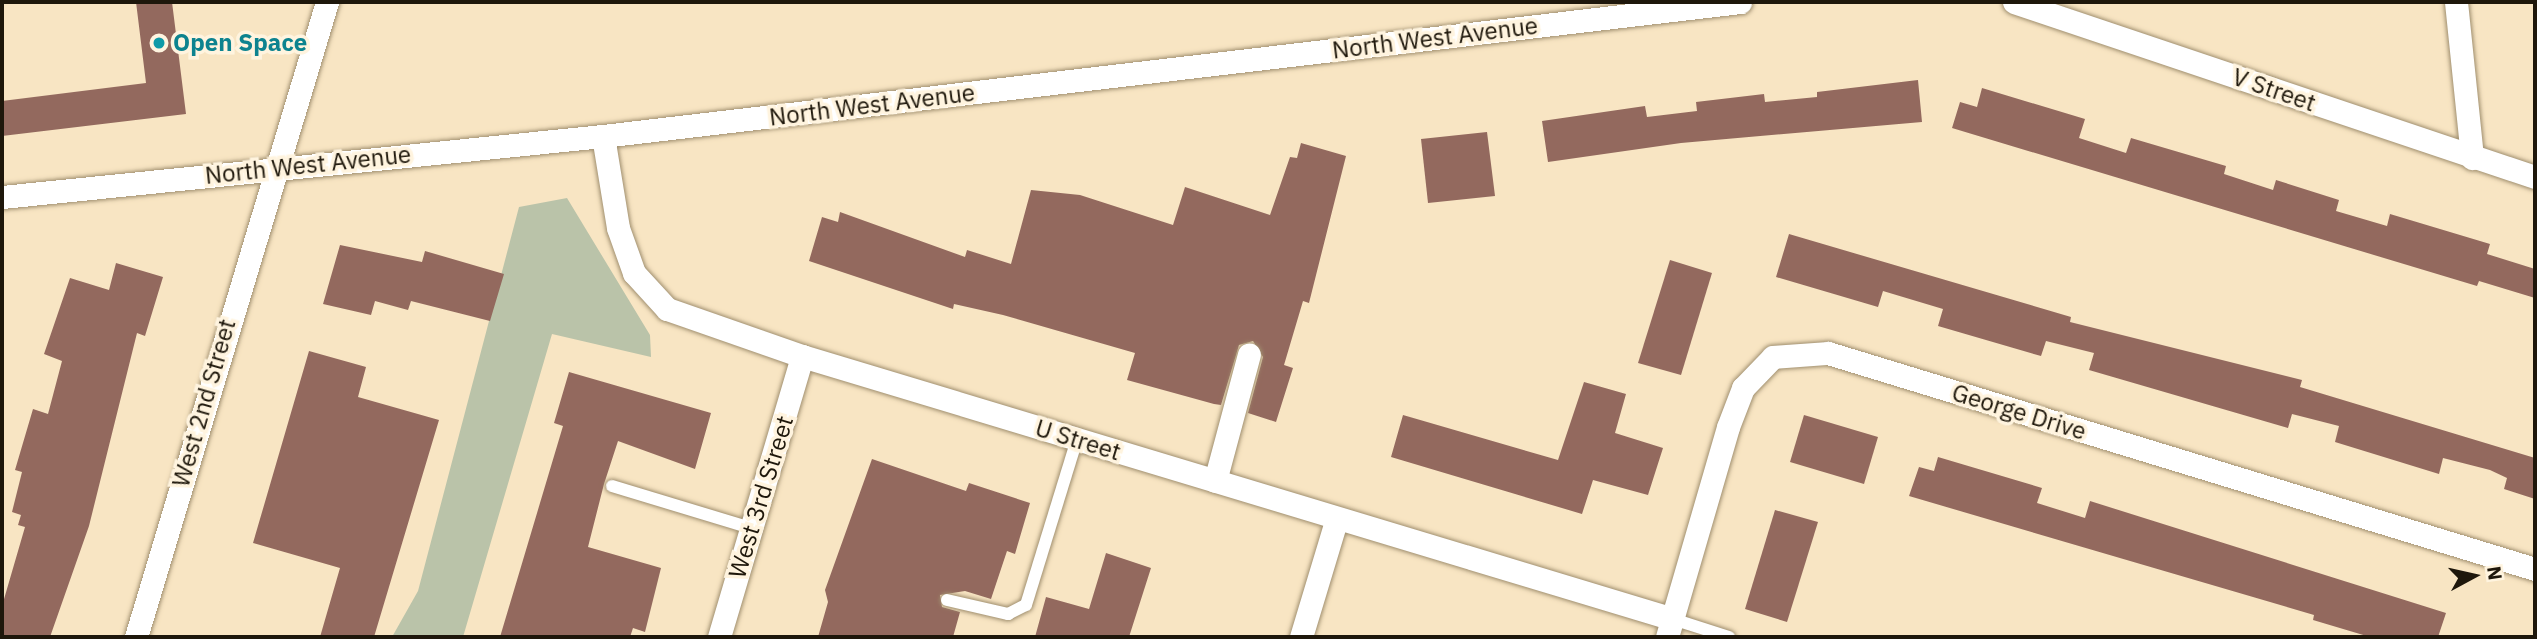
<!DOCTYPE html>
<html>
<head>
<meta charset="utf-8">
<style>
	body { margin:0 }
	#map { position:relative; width:2537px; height:639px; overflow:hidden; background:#f8e5c3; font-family:"IBM Plex Sans",sans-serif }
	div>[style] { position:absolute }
	.green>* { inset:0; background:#bac3a9 }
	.building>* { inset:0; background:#93695e }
	.roads { filter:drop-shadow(0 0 2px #a08f6f) drop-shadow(0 0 2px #a08f6f) }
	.lane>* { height:12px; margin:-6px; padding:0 6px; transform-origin:6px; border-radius:6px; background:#fff }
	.street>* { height:23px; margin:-11.5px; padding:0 11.5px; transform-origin:11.5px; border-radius:11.5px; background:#fff }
	.dots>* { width:19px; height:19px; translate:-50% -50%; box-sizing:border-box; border:4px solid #fff4df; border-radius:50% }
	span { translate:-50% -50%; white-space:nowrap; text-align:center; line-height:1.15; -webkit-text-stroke:7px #fff4df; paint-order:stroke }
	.street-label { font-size:24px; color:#1e170b }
	.culture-label { font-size:24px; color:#0d838f; font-weight:700 }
	.left { translate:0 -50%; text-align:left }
	.frame { position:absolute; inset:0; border:4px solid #1e170b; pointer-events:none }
	.north { position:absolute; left:2439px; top:541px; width:70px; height:70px; -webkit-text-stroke:5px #fff4df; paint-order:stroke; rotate:82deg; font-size:19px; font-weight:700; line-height:28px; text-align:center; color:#1e170b }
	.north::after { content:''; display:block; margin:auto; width:24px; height:32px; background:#1e170b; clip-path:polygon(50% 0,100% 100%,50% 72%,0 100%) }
</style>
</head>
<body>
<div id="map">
	<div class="green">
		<i style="clip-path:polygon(567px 198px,650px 335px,651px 357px,552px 334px,463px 637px,392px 637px,418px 591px,519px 207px)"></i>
	</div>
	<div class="building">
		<i style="clip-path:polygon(136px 2px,172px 2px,186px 114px,2px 136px,2px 101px,146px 83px)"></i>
		<i style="clip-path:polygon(1918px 80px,1922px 122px,1681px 143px,1548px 162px,1542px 121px,1645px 106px,1647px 117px,1697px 111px,1696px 102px,1764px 94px,1765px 102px,1817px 97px,1817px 92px)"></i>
		<i style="clip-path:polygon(1982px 88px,2085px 119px,2079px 138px,2126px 153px,2131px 138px,2226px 166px,2224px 174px,2273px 190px,2276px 180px,2339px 200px,2336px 211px,2387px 226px,2390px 214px,2490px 244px,2487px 254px,2535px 269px,2535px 298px,2479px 281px,2477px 286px,1952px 128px,1960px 102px,1977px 107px)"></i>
		<i style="clip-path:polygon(1487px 132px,1495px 196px,1428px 203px,1421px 139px)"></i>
		<i style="clip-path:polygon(1301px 143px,1346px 156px,1309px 303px,1303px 301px,1284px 365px,1293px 368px,1276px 422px,1248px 413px,1263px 357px,1253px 341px,1239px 345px,1221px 405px,1214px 404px,1127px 380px,1135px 353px,1003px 315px,954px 304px,953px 309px,809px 261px,822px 217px,838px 222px,840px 212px,965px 257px,967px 250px,1011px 264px,1031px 190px,1080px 195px,1173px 225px,1185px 187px,1270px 215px,1290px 157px,1297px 158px)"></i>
		<i style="clip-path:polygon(1789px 234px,2071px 317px,2070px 322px,2302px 380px,2300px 387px,2535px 458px,2535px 499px,2504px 489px,2507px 478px,2490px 470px,2443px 458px,2439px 474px,2335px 442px,2339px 426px,2292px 414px,2288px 428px,2089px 370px,2094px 353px,2046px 341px,2041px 356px,1938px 326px,1943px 309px,1883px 291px,1878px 307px,1776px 277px)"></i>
		<i style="clip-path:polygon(340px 245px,422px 262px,425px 251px,504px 274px,490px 321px,411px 301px,408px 310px,375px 301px,371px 315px,323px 304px)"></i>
		<i style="clip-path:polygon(1670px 260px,1712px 273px,1681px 375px,1638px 363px)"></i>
		<i style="clip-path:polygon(116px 263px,163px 277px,145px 336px,137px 333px,89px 526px,50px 637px,2px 637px,2px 606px,25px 527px,18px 525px,21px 515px,12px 512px,22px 472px,15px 470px,33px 409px,48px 414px,62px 361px,44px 354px,70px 278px,109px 290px)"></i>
		<i style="clip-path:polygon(309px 351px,366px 367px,358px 397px,439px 420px,374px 637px,320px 637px,340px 568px,253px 543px)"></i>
		<i style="clip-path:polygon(569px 372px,711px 413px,695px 469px,618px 441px,604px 484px,588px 547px,661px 568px,645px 632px,633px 628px,630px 637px,500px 637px,563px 426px,554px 423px)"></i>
		<i style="clip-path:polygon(1584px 382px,1626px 394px,1615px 433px,1663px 448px,1648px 495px,1593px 480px,1582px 514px,1391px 457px,1403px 415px,1558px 460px)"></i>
		<i style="clip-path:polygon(1804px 415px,1878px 437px,1864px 484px,1790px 462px)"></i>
		<i style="clip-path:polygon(1938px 457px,2042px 488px,2037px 503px,2085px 518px,2090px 501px,2446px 613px,2438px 637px,2370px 637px,2313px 620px,2314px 615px,1909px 496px,1919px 467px,1934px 471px)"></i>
		<i style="clip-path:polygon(872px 459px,966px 491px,969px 483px,1030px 503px,1015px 554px,1007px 551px,991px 599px,965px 591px,940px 595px,942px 607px,960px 612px,953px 637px,818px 637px,828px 602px,825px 590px)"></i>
		<i style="clip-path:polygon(1775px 510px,1818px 522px,1787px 622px,1745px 609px)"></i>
		<i style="clip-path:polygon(1106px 553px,1151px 568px,1129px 637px,1035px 637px,1046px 597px,1089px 609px)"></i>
	</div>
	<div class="roads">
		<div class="lane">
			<i style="left:612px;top:486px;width:145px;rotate:16.8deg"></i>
			<i style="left:947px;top:600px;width:63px;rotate:12.9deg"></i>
			<i style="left:1008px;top:614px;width:20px;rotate:-27deg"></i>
			<i style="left:1026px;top:605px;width:174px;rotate:-72.9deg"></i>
			<i style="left:1673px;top:619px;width:59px;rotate:17.8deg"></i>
		</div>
		<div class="street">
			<i style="left:2014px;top:2px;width:550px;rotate:18.57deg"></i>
			<i style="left:2456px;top:2px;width:157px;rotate:84.1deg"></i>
			<i style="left:603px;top:136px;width:93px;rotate:80.7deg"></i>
			<i style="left:618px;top:228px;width:48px;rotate:70.4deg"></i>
			<i style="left:634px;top:273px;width:49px;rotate:47.5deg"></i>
			<i style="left:667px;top:309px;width:143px;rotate:19.2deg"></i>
			<i style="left:802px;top:356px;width:910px;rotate:16.8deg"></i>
			<i style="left:2px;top:197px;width:604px;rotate:-5.8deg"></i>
			<i style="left:603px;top:136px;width:1145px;rotate:-6.72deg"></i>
			<i style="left:1215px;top:481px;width:131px;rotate:-75deg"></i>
			<i style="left:136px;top:637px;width:663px;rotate:-73.26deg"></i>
			<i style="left:719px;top:637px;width:293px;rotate:-73.5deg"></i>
			<i style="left:1301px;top:637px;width:124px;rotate:-73.2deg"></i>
			<i style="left:1667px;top:637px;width:219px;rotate:-73.8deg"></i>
			<i style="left:1728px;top:427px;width:42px;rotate:-69deg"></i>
			<i style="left:1743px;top:388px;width:43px;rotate:-45.9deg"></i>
			<i style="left:1773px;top:357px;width:55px;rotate:-4.2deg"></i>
			<i style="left:1828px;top:353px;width:739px;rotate:16.99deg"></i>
		</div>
	</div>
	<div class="dots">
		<i style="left:159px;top:43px;background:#0f9aa8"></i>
	</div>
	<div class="street-label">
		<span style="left:1435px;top:38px;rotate:-7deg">North West Avenue</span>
		<span style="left:2274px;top:90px;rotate:19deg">V Street</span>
		<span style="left:872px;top:105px;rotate:-7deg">North West Avenue</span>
		<span style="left:308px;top:165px;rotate:-6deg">North West Avenue</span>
		<span style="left:204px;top:403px;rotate:-74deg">West 2nd Street</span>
		<span style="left:2019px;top:412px;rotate:17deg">George Drive</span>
		<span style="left:1078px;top:440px;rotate:17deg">U Street</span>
		<span style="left:761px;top:497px;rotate:-73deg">West 3rd Street</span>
	</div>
	<div class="culture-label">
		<span class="left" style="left:173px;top:43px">Open Space</span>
	</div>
	<div class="frame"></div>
	<div class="north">N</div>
</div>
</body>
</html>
